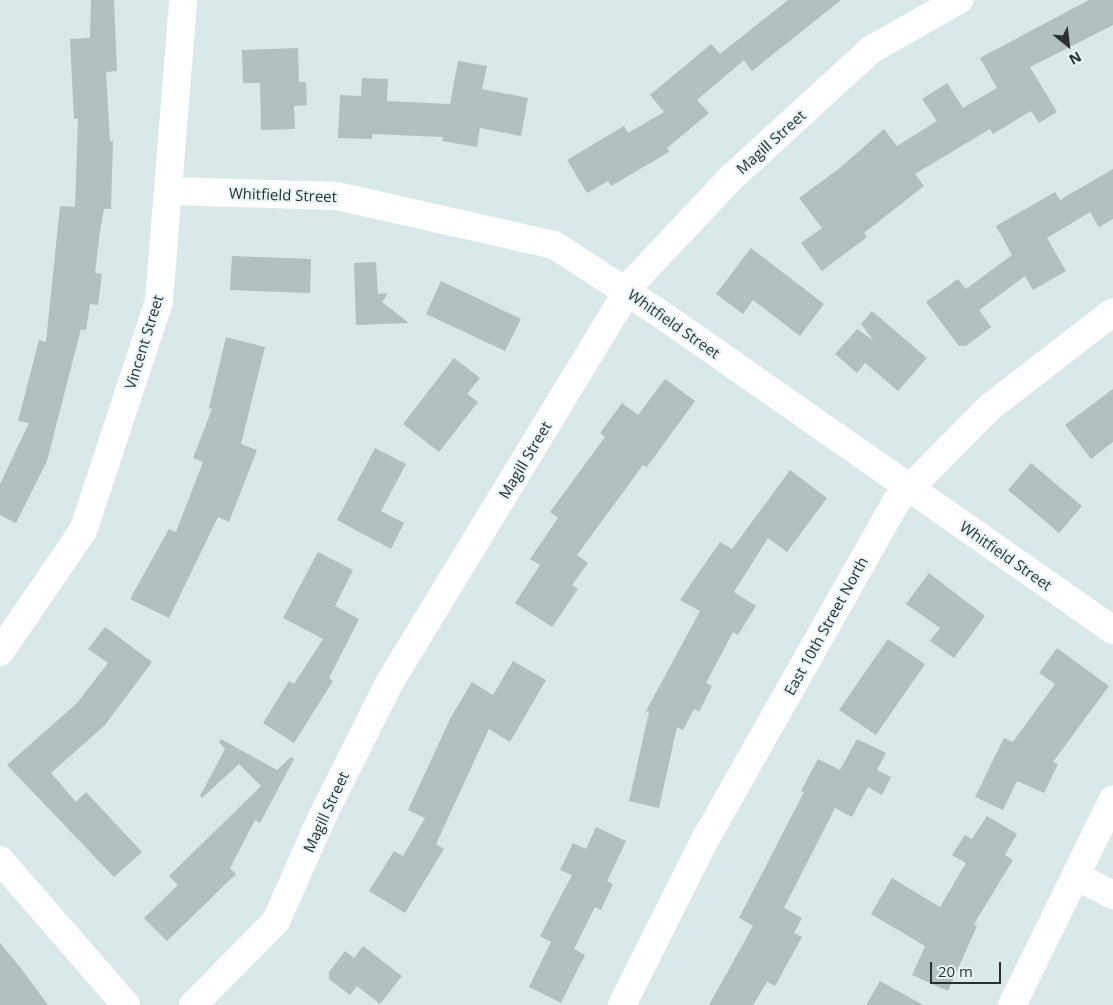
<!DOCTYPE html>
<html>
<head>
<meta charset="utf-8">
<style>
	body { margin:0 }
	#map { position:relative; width:1113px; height:1005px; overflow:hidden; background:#d9e9ea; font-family:"Open Sans",sans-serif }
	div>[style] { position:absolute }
	.building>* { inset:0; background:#b1c0c1 }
	.minor>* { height:28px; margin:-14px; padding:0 14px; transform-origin:14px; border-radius:14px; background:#fff }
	span { translate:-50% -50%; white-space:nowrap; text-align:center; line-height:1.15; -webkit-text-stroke:4px #e6f6f7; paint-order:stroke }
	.street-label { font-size:15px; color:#2a3131 }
	.north { position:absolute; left:1043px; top:20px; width:50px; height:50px; -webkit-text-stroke:4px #e6f6f7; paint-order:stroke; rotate:151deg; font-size:14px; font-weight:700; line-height:20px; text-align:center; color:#2a3131 }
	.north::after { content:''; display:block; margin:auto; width:18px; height:22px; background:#2a3131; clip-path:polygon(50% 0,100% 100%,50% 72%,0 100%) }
	.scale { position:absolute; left:930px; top:962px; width:71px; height:22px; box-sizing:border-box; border:2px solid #2a3131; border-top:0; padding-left:6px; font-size:15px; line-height:18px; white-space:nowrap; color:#2a3131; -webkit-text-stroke:4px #e6f6f7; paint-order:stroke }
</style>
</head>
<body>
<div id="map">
	<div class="building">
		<i style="clip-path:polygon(91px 0,114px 0,117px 71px,106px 72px,110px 141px,113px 141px,111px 209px,104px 209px,100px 231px,95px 273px,102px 274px,98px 305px,90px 304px,86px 330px,81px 329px,47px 461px,16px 523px,0 515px,0 484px,29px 423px,18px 421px,39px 340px,46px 342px,60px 206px,75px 207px,78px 119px,74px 119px,70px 39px,90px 38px)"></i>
		<i style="clip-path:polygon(788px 0,841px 0,752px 71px,744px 60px,697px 100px,709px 113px,667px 148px,669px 152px,611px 186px,608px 181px,587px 193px,567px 160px,624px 126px,628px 133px,664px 112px,650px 95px,711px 44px,720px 54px)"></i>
		<i style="clip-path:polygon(1089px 0,1113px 0,1113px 25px,1030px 67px,1057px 112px,1039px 123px,1031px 111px,993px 134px,990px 129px,915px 174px,924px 186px,864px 233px,867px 237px,822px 271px,801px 243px,822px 228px,799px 198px,840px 168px,884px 129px,897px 146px,937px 121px,922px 99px,947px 83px,963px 108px,997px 88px,980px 58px)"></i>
		<i style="clip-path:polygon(298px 48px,299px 82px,306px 82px,307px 105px,294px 106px,295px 129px,261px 130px,260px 83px,243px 83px,242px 50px)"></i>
		<i style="clip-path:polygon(458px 61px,487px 66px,482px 89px,528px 98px,521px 136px,480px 128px,477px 147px,442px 141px,443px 137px,372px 134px,372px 139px,338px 138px,340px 95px,361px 96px,362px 78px,388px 79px,387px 101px,450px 104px)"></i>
		<i style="clip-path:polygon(1113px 169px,1113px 219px,1099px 227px,1090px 212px,1047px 238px,1066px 271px,1033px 290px,1025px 276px,979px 310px,991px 327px,966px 346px,959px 346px,926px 302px,958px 279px,966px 289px,1012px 255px,996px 226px,1055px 192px,1060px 200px)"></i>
		<i style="clip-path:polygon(751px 248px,824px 304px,800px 336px,753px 300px,743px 314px,716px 294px)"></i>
		<i style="clip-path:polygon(232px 256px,311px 259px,310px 293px,230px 290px)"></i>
		<i style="clip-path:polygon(376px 262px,378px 294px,388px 293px,382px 302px,409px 323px,356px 325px,354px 263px)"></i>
		<i style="clip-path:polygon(441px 281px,521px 319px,505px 351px,426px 314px)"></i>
		<i style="clip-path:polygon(872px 311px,927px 358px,898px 391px,865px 363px,857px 373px,835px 354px,857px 329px,874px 341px,861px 324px)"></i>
		<i style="clip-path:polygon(226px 337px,265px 347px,241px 444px,257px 450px,229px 522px,218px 517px,169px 618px,130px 599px,169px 529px,176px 532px,203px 462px,193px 458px,212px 409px,209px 408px)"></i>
		<i style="clip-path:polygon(454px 358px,480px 378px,467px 394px,478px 402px,439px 452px,403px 424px)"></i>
		<i style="clip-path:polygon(665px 379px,695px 401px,647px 467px,643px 465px,577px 555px,588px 563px,572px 585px,578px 589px,552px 627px,515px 603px,540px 565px,530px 559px,558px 518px,550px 512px,605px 437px,600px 433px,622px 403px,638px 415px)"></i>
		<i style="clip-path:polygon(1113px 389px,1113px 442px,1091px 459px,1065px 425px)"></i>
		<i style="clip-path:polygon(375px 448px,406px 464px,381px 511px,404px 523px,391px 549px,337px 520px)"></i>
		<i style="clip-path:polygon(1031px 463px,1082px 506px,1059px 533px,1008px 490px)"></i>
		<i style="clip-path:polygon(790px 470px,827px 498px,787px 552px,768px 538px,734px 592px,756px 606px,738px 635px,733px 632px,706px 683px,712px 686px,699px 712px,694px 709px,683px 730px,677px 727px,659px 808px,629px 801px,649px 712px,646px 711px,700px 611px,680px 600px,720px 542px,732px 549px)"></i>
		<i style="clip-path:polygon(318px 552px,353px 570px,335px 606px,359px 619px,329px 678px,333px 681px,294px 743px,263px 723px,289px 681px,294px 684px,323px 639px,283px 618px)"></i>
		<i style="clip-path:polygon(929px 573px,985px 616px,954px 658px,930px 641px,940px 628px,906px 604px)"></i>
		<i style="clip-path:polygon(105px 627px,152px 662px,105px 725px,51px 773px,76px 802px,86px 792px,142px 852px,114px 877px,7px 765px,77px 703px,108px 663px,88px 649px)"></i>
		<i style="clip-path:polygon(888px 639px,925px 664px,876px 735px,839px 710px)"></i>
		<i style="clip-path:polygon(1057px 648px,1109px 686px,1053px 762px,1058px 764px,1044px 793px,1017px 781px,1003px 810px,975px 797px,1004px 738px,1013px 742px,1055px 684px,1039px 673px)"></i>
		<i style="clip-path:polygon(513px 661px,546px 680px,510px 742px,489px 729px,436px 844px,444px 849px,405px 913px,369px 891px,394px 851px,403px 856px,425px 818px,408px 810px,451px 717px,472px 682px,493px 695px)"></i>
		<i style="clip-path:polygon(221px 739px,277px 770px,291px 757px,294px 759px,260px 823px,255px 820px,230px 868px,236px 874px,167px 941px,144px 918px,178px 885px,169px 876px,261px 786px,239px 764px,202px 798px,200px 796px,225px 749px,219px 742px)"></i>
		<i style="clip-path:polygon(857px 739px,886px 753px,877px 770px,891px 777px,882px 795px,868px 787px,852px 817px,835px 808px,784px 908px,802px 918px,794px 933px,802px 937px,775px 986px,767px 982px,753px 1005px,709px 1005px,753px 926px,739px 918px,804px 792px,801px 791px,818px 759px,840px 770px)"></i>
		<i style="clip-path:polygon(987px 816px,1017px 834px,1005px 855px,1013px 860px,974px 924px,977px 926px,948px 991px,912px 975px,925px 946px,871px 914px,892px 878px,940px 907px,966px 863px,952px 855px,965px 835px,972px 839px)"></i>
		<i style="clip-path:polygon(596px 827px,626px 841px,607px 881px,613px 884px,601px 910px,595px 907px,574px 949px,585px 955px,561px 1003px,529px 987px,551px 942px,540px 936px,572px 875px,560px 870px,573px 843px,586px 849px)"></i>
		<i style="clip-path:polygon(0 943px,20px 967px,48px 1005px,0 1005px)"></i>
		<i style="clip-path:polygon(363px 946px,402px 976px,380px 1004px,357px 986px,350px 995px,329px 979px,329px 972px,345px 951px,354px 958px)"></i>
		<i style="clip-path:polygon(880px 981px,923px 1005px,866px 1005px)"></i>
	</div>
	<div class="minor">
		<i style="left:168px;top:191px;width:169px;rotate:1.7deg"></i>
		<i style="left:337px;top:196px;width:222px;rotate:12.7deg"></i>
		<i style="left:554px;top:245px;width:120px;rotate:32.8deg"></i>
		<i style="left:655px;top:310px;width:559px;rotate:34.94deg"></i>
		<i style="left:0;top:652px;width:147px;rotate:-55.6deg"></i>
		<i style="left:83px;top:531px;width:242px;rotate:-71.7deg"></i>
		<i style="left:159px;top:301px;width:302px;rotate:-85.4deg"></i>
		<i style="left:0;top:860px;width:192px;rotate:49deg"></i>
		<i style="left:1076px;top:876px;width:42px;rotate:27.2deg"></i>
		<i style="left:193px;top:1005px;width:118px;rotate:-45.3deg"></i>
		<i style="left:276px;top:921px;width:114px;rotate:-66.1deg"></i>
		<i style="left:322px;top:817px;width:148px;rotate:-63.4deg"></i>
		<i style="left:388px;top:685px;width:470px;rotate:-58.7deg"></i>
		<i style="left:632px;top:283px;width:144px;rotate:-46.7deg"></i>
		<i style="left:731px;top:178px;width:191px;rotate:-42.5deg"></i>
		<i style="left:872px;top:49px;width:100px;rotate:-29.4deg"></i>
		<i style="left:622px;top:1005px;width:179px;rotate:-63.4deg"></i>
		<i style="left:702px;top:845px;width:394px;rotate:-60.5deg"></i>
		<i style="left:896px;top:502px;width:134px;rotate:-45.3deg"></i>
		<i style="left:990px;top:407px;width:155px;rotate:-37.7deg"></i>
		<i style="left:1012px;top:1005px;width:229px;rotate:-63.8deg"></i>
	</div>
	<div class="street-label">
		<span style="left:771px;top:142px;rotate:-42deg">Magill Street</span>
		<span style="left:283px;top:195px;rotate:2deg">Whitfield Street</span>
		<span style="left:674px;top:324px;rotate:35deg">Whitfield Street</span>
		<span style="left:144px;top:342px;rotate:-73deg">Vincent Street</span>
		<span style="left:525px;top:460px;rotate:-59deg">Magill Street</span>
		<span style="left:1006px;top:556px;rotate:35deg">Whitfield Street</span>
		<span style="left:826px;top:626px;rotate:-61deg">East 10th Street North</span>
		<span style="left:326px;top:812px;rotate:-65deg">Magill Street</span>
	</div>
	<div class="north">N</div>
	<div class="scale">20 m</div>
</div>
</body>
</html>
